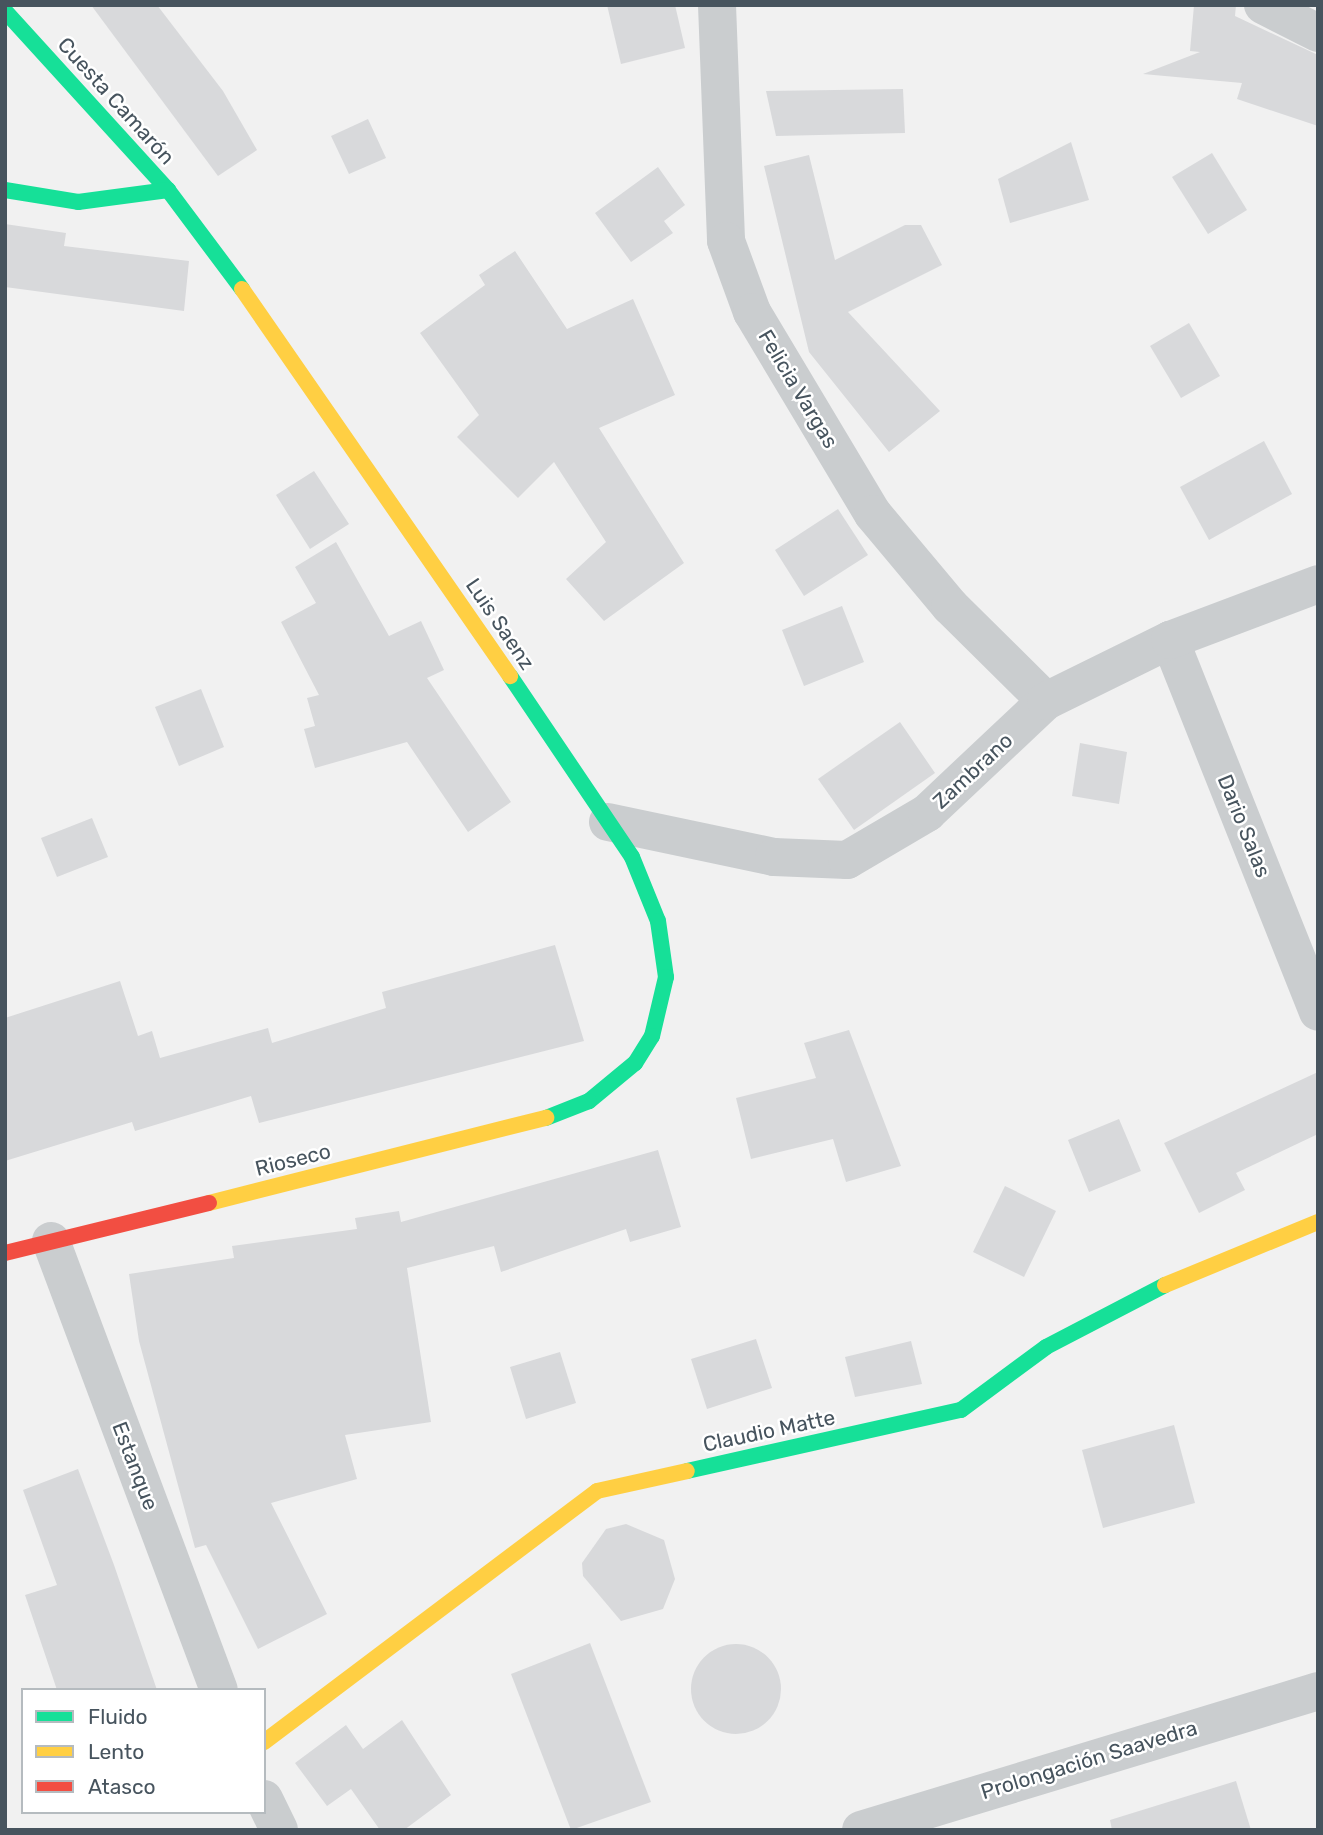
<!DOCTYPE html>
<html>
<head>
<meta charset="utf-8">
<style>
	body { margin:0 }
	#map { position:relative; width:1323px; height:1835px; overflow:hidden; background:#f1f1f1; font-family:Rubik,sans-serif }
	div>[style] { position:absolute }
	.building>* { inset:0; background:#d8d9db }
	.round { border-radius:50% }
	.street>* { height:38px; margin:-19px; padding:0 19px; transform-origin:19px; border-radius:19px; background:#cacdcf }
	.fast>* { height:16px; margin:-8px; padding:0 8px; transform-origin:8px; border-radius:8px; background:#16e098 }
	.slow>* { height:16px; margin:-8px; padding:0 8px; transform-origin:8px; border-radius:8px; background:#ffcf43 }
	.jam>* { height:16px; margin:-8px; padding:0 8px; transform-origin:8px; border-radius:8px; background:#f24e42 }
	span { translate:-50% -50%; white-space:nowrap; text-align:center; line-height:1.15; -webkit-text-stroke:5px #fff; paint-order:stroke }
	.street-label { font-size:21px; color:#47545e }
	.frame { position:absolute; inset:0; border:7px solid #47545e; pointer-events:none }
	.legend { position:absolute; left:21px; top:1688px; width:245px; height:126px; box-sizing:border-box; background:#fff; border:2px solid #b5bbbf; margin:0; padding:9px 12px; list-style:none; font-size:21px; color:#47545e }
	.legend li { display:flex; align-items:center; gap:14px; height:35px }
	.legend b { width:35px; border:2px solid #b5bbbf }
</style>
</head>
<body>
<div id="map">
	<div class="building">
		<i style="clip-path:polygon(91px 5px,157px 5px,223px 91px,257px 150px,218px 176px)"></i>
		<i style="clip-path:polygon(607px 5px,675px 5px,685px 48px,621px 64px)"></i>
		<i style="clip-path:polygon(1194px 5px,1236px 5px,1235px 16px,1318px 55px,1318px 126px,1237px 99px,1242px 83px,1143px 74px,1200px 52px,1190px 51px)"></i>
		<i style="clip-path:polygon(903px 89px,905px 133px,776px 136px,766px 91px)"></i>
		<i style="clip-path:polygon(368px 119px,386px 158px,349px 174px,331px 136px)"></i>
		<i style="clip-path:polygon(1071px 142px,1089px 200px,1010px 223px,998px 179px)"></i>
		<i style="clip-path:polygon(1212px 153px,1247px 210px,1208px 234px,1172px 177px)"></i>
		<i style="clip-path:polygon(809px 155px,835px 260px,905px 225px,921px 225px,942px 265px,848px 312px,940px 411px,889px 452px,809px 352px,764px 166px)"></i>
		<i style="clip-path:polygon(658px 167px,685px 205px,664px 221px,673px 233px,631px 262px,595px 213px)"></i>
		<i style="clip-path:polygon(5px 224px,66px 233px,64px 246px,189px 261px,184px 311px,5px 287px)"></i>
		<i style="clip-path:polygon(515px 251px,567px 329px,633px 299px,675px 395px,599px 428px,684px 563px,604px 621px,566px 579px,606px 542px,554px 462px,518px 498px,457px 437px,479px 415px,420px 333px,485px 285px,479px 275px)"></i>
		<i style="clip-path:polygon(1189px 323px,1220px 376px,1181px 398px,1150px 346px)"></i>
		<i style="clip-path:polygon(1264px 441px,1292px 494px,1209px 540px,1180px 487px)"></i>
		<i style="clip-path:polygon(314px 471px,349px 524px,310px 549px,276px 495px)"></i>
		<i style="clip-path:polygon(838px 509px,868px 555px,804px 596px,775px 550px)"></i>
		<i style="clip-path:polygon(336px 542px,389px 636px,421px 621px,444px 670px,427px 678px,511px 802px,468px 832px,407px 742px,315px 768px,304px 729px,315px 726px,307px 698px,319px 695px,281px 622px,316px 603px,295px 567px)"></i>
		<i style="clip-path:polygon(842px 606px,864px 662px,804px 686px,782px 630px)"></i>
		<i style="clip-path:polygon(201px 689px,224px 747px,179px 766px,155px 707px)"></i>
		<i style="clip-path:polygon(900px 722px,935px 773px,854px 830px,818px 779px)"></i>
		<i style="clip-path:polygon(1080px 743px,1127px 752px,1119px 804px,1072px 796px)"></i>
		<i style="clip-path:polygon(92px 818px,108px 857px,57px 877px,41px 838px)"></i>
		<i style="clip-path:polygon(555px 945px,584px 1041px,259px 1123px,251px 1096px,135px 1131px,132px 1122px,5px 1161px,5px 1018px,120px 981px,138px 1036px,152px 1031px,160px 1058px,268px 1028px,272px 1043px,386px 1008px,382px 992px)"></i>
		<i style="clip-path:polygon(849px 1030px,901px 1166px,846px 1182px,833px 1139px,751px 1159px,736px 1098px,816px 1078px,804px 1043px)"></i>
		<i style="clip-path:polygon(1318px 1072px,1318px 1134px,1236px 1173px,1245px 1190px,1199px 1213px,1164px 1143px)"></i>
		<i style="clip-path:polygon(1119px 1119px,1141px 1171px,1089px 1192px,1068px 1140px)"></i>
		<i style="clip-path:polygon(658px 1150px,681px 1227px,630px 1242px,626px 1229px,501px 1272px,494px 1246px,407px 1268px,431px 1422px,345px 1435px,357px 1479px,271px 1503px,327px 1614px,258px 1649px,206px 1545px,195px 1548px,139px 1341px,129px 1274px,234px 1258px,232px 1246px,357px 1229px,355px 1218px,399px 1211px,401px 1222px)"></i>
		<i style="clip-path:polygon(1005px 1186px,1056px 1211px,1024px 1277px,973px 1252px)"></i>
		<i style="clip-path:polygon(756px 1339px,772px 1388px,707px 1409px,691px 1359px)"></i>
		<i style="clip-path:polygon(911px 1341px,922px 1384px,855px 1397px,845px 1357px)"></i>
		<i style="clip-path:polygon(560px 1352px,576px 1403px,526px 1419px,510px 1367px)"></i>
		<i style="clip-path:polygon(1174px 1425px,1195px 1503px,1103px 1528px,1082px 1450px)"></i>
		<i style="clip-path:polygon(78px 1469px,114px 1565px,157px 1690px,57px 1690px,25px 1595px,57px 1585px,23px 1490px)"></i>
		<i style="clip-path:polygon(626px 1524px,664px 1540px,675px 1579px,663px 1609px,621px 1621px,583px 1576px,582px 1563px,606px 1529px)"></i>
		<i style="clip-path:polygon(590px 1643px,651px 1802px,571px 1830px,511px 1674px)"></i>
		<i class="round" style="left:691px;top:1644px;width:90px;height:90px"></i>
		<i style="clip-path:polygon(402px 1720px,451px 1795px,404px 1830px,380px 1830px,351px 1789px,327px 1806px,295px 1763px,346px 1725px,363px 1749px)"></i>
		<i style="clip-path:polygon(1236px 1781px,1251px 1830px,1112px 1830px,1110px 1820px)"></i>
	</div>
	<div class="street">
		<i style="left:717px;top:5px;width:236px;rotate:87.8deg"></i>
		<i style="left:726px;top:241px;width:76px;rotate:69.9deg"></i>
		<i style="left:752px;top:312px;width:235px;rotate:59.1deg"></i>
		<i style="left:873px;top:514px;width:120px;rotate:50.1deg"></i>
		<i style="left:950px;top:606px;width:135px;rotate:44.7deg"></i>
		<i style="left:1263px;top:5px;width:62px;rotate:27deg"></i>
		<i style="left:1170px;top:640px;width:400px;rotate:68.3deg"></i>
		<i style="left:608px;top:822px;width:170px;rotate:11.9deg"></i>
		<i style="left:774px;top:857px;width:73px;rotate:2.4deg"></i>
		<i style="left:847px;top:860px;width:93px;rotate:-30.4deg"></i>
		<i style="left:927px;top:813px;width:163px;rotate:-43.3deg"></i>
		<i style="left:1046px;top:701px;width:138px;rotate:-26.2deg"></i>
		<i style="left:1170px;top:640px;width:158px;rotate:-20.7deg"></i>
		<i style="left:51px;top:1241px;width:479px;rotate:69.5deg"></i>
		<i style="left:264px;top:1799px;width:34px;rotate:64deg"></i>
		<i style="left:861px;top:1830px;width:478px;rotate:-16.9deg"></i>
	</div>
	<div class="fast">
		<i style="left:5px;top:11px;width:242px;rotate:47.7deg"></i>
		<i style="left:168px;top:190px;width:124px;rotate:53.2deg"></i>
		<i style="left:5px;top:190px;width:74px;rotate:9.3deg"></i>
		<i style="left:78px;top:202px;width:91px;rotate:-7.6deg"></i>
		<i style="left:510px;top:676px;width:218px;rotate:56deg"></i>
		<i style="left:632px;top:857px;width:69px;rotate:67.9deg"></i>
		<i style="left:658px;top:921px;width:57px;rotate:81.9deg"></i>
		<i style="left:666px;top:977px;width:61px;rotate:103.3deg"></i>
		<i style="left:652px;top:1036px;width:32px;rotate:122deg"></i>
		<i style="left:635px;top:1063px;width:60px;rotate:140.4deg"></i>
		<i style="left:589px;top:1101px;width:46px;rotate:158.4deg"></i>
		<i style="left:687px;top:1471px;width:281px;rotate:-12.6deg"></i>
		<i style="left:961px;top:1410px;width:106px;rotate:-36.5deg"></i>
		<i style="left:1046px;top:1347px;width:134px;rotate:-27.5deg"></i>
	</div>
	<div class="slow">
		<i style="left:242px;top:289px;width:471px;rotate:55.3deg"></i>
		<i style="left:209px;top:1203px;width:348px;rotate:-14.2deg"></i>
		<i style="left:1165px;top:1285px;width:165px;rotate:-22.4deg"></i>
		<i style="left:264px;top:1742px;width:417px;rotate:-37deg"></i>
		<i style="left:597px;top:1491px;width:92px;rotate:-12.5deg"></i>
	</div>
	<div class="jam">
		<i style="left:5px;top:1253px;width:210px;rotate:-13.8deg"></i>
	</div>
	<div class="street-label">
		<span style="left:116px;top:101px;rotate:48deg">Cuesta Camarón</span>
		<span style="left:798px;top:389px;rotate:59deg">Felicia Vargas</span>
		<span style="left:500px;top:624px;rotate:56deg">Luis Saenz</span>
		<span style="left:973px;top:771px;rotate:-43deg">Zambrano</span>
		<span style="left:1244px;top:826px;rotate:68deg">Dario Salas</span>
		<span style="left:293px;top:1160px;rotate:-14deg">Rioseco</span>
		<span style="left:769px;top:1431px;rotate:-12deg">Claudio Matte</span>
		<span style="left:135px;top:1466px;rotate:69deg">Estanque</span>
		<span style="left:1089px;top:1760px;rotate:-17deg">Prolongación Saavedra</span>
	</div>
	<div class="frame"></div>
	<ul class="legend">
	<li><b style="height:9px;background:#16e098"></b>Fluido</li>
	<li><b style="height:9px;background:#ffcf43"></b>Lento</li>
	<li><b style="height:9px;background:#f24e42"></b>Atasco</li>
	</ul>
</div>
</body>
</html>
